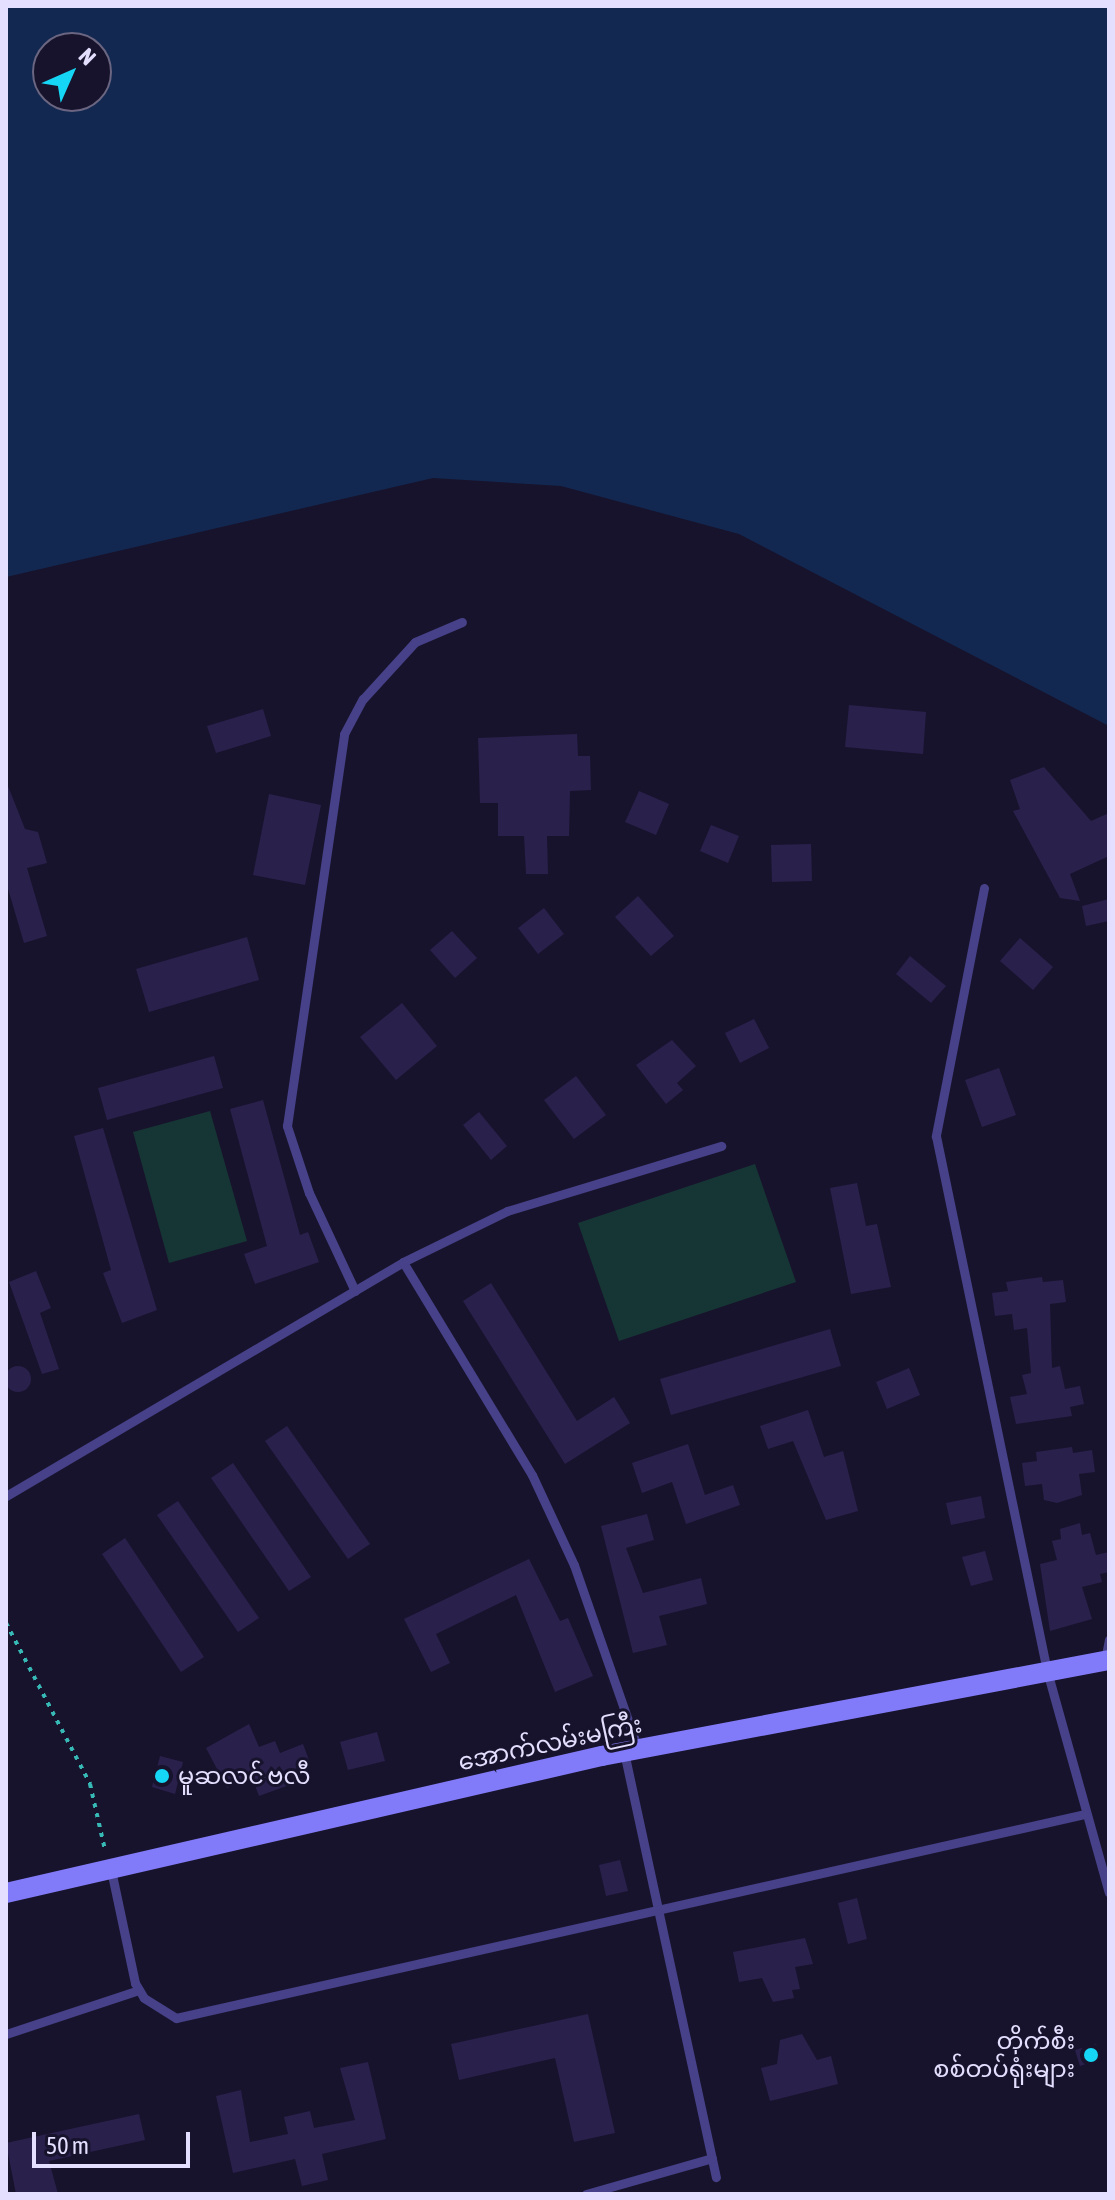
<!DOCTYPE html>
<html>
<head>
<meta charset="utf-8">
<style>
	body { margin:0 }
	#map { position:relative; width:1115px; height:2200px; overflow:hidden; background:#18132c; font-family:"Asap Condensed","Noto Sans Myanmar",sans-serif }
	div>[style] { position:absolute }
	.green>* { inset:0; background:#163635 }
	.water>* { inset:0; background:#122851 }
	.building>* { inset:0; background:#2a204c }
	.round { border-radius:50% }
	.path>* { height:4px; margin-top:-2px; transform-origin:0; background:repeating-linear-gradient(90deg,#37b9b6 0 4px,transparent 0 10px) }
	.service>* { height:9px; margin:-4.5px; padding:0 4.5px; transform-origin:4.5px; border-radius:4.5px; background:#464188 }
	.secondary>* { height:20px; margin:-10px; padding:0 10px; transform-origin:10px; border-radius:10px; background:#827bf9 }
	.dots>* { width:22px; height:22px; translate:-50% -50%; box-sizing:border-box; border:4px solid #18132c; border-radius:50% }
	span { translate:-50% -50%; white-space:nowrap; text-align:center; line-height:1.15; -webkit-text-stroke:6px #18132c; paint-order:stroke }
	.street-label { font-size:24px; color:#e4dffe }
	.poi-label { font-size:24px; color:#e4dffe }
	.left { translate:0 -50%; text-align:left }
	.right { translate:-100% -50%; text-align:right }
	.frame { position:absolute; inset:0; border:8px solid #e4dffe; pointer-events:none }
	.north { position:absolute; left:32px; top:32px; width:80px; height:80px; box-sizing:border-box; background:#18132c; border:2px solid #6a6580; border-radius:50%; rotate:45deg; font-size:22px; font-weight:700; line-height:32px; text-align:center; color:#e4dffe }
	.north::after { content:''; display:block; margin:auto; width:28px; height:36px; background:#15d6f4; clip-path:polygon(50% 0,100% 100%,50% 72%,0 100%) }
	.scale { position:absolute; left:32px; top:2132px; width:158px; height:36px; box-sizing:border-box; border:4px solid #e4dffe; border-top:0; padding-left:10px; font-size:24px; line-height:28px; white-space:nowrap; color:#e4dffe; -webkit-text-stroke:6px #18132c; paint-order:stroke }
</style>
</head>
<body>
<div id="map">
	<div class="green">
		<i style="clip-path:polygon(210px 1111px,247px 1241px,169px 1263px,133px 1132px)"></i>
		<i style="clip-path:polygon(755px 1164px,796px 1282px,619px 1341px,578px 1223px)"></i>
	</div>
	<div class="water">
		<i style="clip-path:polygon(evenodd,6px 6px,1109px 6px,1109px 726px,739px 534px,561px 486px,433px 478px,6px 577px,6px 6px,48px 48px,96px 48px,96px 96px,48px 96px,48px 48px)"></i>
	</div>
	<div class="building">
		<i style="clip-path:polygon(849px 705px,926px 712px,923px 754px,845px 747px)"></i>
		<i style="clip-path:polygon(263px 709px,271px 736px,216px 753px,207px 726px)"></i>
		<i style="clip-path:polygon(577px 734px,578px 756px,590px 756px,591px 790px,570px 791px,569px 836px,547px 836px,548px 874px,526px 874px,524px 836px,498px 836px,498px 803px,480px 803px,478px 738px)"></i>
		<i style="clip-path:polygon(1044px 767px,1091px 821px,1109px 813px,1109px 856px,1070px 874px,1080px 901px,1060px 898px,1013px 811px,1020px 809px,1010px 780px)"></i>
		<i style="clip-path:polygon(6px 781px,25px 829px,38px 832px,47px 863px,27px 868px,47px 936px,24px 943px,6px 882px)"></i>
		<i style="clip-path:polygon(639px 791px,669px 804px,656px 835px,625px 822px)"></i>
		<i style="clip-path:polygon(269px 794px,321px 805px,305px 885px,253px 875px)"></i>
		<i style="clip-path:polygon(711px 825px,739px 836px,728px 863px,700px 851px)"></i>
		<i style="clip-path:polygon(811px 844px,812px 881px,772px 882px,771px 845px)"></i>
		<i style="clip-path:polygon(638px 896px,674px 936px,651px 956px,615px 917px)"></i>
		<i style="clip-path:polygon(1109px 899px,1109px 921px,1086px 926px,1082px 906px)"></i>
		<i style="clip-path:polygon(544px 908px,564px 934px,538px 954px,518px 928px)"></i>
		<i style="clip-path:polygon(452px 931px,477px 958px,455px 978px,430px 950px)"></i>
		<i style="clip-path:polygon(247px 937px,259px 980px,149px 1012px,136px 969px)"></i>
		<i style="clip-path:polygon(1020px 938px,1053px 967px,1033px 990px,1000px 961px)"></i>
		<i style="clip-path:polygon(910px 956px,946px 986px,931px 1003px,896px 974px)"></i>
		<i style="clip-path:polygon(402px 1003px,437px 1046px,396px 1080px,360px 1037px)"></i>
		<i style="clip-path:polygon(754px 1019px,769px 1048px,740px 1063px,725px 1033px)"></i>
		<i style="clip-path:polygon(672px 1040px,696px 1066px,677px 1083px,683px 1090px,666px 1104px,636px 1065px)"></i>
		<i style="clip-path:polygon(214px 1056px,223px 1088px,107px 1120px,98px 1088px)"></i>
		<i style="clip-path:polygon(999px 1068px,1016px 1115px,982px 1127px,965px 1080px)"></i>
		<i style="clip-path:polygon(576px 1076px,606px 1115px,574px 1139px,544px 1100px)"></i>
		<i style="clip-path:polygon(263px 1100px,300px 1235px,308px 1232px,319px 1262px,255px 1284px,244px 1254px,267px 1246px,230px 1109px)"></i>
		<i style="clip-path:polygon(479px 1112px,507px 1146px,491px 1160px,463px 1125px)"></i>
		<i style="clip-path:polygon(103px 1128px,157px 1310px,122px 1323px,103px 1273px,111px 1270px,74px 1136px)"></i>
		<i style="clip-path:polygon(857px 1183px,866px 1226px,877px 1224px,891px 1287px,851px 1294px,830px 1188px)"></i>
		<i style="clip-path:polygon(36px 1271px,51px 1308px,40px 1313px,59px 1369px,42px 1374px,9px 1282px)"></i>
		<i style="clip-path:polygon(1042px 1277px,1043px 1282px,1063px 1280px,1066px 1302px,1050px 1304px,1052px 1368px,1060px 1366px,1065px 1389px,1080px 1386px,1084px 1404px,1070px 1407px,1072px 1416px,1016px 1424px,1010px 1397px,1027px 1394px,1022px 1375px,1031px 1373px,1027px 1328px,1014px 1330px,1012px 1314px,995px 1316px,992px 1293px,1008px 1291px,1006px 1282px)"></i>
		<i style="clip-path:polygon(491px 1283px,577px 1421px,614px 1397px,630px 1423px,565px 1464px,463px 1301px)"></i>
		<i style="clip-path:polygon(830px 1329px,841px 1366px,671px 1415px,660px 1379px)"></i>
		<i class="round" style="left:5px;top:1366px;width:26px;height:26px"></i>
		<i style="clip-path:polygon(909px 1368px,920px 1395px,887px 1409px,876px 1382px)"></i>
		<i style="clip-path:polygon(808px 1410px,824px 1457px,843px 1451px,858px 1511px,826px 1520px,793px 1441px,768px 1449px,760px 1426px)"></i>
		<i style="clip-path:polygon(287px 1426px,370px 1544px,348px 1559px,265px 1441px)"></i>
		<i style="clip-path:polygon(688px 1444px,705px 1495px,733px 1485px,740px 1505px,686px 1524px,672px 1482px,642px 1493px,632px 1463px)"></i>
		<i style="clip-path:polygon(1072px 1447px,1073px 1453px,1092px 1450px,1095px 1472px,1079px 1474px,1082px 1495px,1057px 1503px,1044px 1500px,1042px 1484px,1025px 1486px,1022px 1463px,1037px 1461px,1036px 1452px)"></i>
		<i style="clip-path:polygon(233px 1463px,311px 1577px,289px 1591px,211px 1478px)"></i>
		<i style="clip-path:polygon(981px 1496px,985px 1518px,951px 1525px,946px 1503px)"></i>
		<i style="clip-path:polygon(178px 1501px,259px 1618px,238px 1632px,157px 1515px)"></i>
		<i style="clip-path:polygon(647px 1514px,654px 1540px,626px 1548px,643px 1593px,701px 1578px,707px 1604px,659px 1616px,667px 1645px,633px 1653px,601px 1526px)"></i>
		<i style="clip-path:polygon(1080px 1523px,1082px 1535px,1090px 1533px,1096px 1555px,1109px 1552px,1109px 1572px,1100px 1574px,1102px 1582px,1082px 1587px,1092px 1619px,1050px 1631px,1040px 1564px,1057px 1560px,1052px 1541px,1061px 1539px,1060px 1529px)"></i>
		<i style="clip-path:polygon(125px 1538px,204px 1657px,181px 1672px,102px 1554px)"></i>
		<i style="clip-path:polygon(985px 1551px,993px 1580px,971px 1586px,962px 1557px)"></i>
		<i style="clip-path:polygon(529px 1559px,560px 1621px,568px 1618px,593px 1676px,555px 1692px,516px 1595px,436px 1634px,450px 1663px,431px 1672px,404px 1619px)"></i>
		<i style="clip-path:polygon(249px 1724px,259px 1747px,275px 1741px,280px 1753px,303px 1744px,310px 1763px,287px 1772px,292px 1784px,259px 1796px,252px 1777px,227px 1788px,206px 1748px)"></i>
		<i style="clip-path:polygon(377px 1732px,385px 1761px,348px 1770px,340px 1742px)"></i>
		<i style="clip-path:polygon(160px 1756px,183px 1762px,175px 1794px,152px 1787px)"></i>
		<i style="clip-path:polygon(620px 1860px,628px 1891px,606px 1896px,599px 1865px)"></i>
		<i style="clip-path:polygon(857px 1898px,867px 1939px,848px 1944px,838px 1903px)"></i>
		<i style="clip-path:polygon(805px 1938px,813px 1964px,795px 1967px,800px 1989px,792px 1990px,794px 1998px,773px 2002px,762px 1978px,739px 1982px,733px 1952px)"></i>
		<i style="clip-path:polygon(588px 2014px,615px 2133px,574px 2142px,555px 2058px,459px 2080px,451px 2044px)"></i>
		<i style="clip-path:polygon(802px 2034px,817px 2060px,831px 2056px,838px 2084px,770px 2101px,761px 2068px,777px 2064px,780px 2040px)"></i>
		<i style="clip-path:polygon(1096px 2044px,1101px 2059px,1080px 2066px,1075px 2050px)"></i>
		<i style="clip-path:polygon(368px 2062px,386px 2139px,322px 2154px,328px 2180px,302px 2186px,295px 2159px,233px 2173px,216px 2096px,241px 2090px,250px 2142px,288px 2134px,284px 2117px,310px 2111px,314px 2128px,355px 2120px,340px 2068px)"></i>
		<i style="clip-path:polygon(139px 2114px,145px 2140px,49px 2161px,58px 2194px,16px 2194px,6px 2143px)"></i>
	</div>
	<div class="path">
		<i style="left:6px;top:1623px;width:182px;rotate:62.4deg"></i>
		<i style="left:90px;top:1784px;width:68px;rotate:77.2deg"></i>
	</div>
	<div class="service">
		<i style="left:984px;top:888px;width:253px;rotate:101deg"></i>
		<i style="left:936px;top:1136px;width:546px;rotate:78.28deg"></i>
		<i style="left:1047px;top:1671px;width:230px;rotate:74.4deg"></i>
		<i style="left:403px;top:1262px;width:249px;rotate:58.8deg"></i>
		<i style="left:532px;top:1475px;width:99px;rotate:65deg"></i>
		<i style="left:574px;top:1565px;width:195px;rotate:70.8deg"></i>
		<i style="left:355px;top:1291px;width:108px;rotate:-115.1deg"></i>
		<i style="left:309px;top:1193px;width:71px;rotate:-108.2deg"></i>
		<i style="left:287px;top:1126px;width:396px;rotate:-81.7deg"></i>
		<i style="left:344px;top:734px;width:40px;rotate:-62deg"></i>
		<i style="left:363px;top:699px;width:77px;rotate:-47.6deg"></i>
		<i style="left:415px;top:642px;width:51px;rotate:-23.1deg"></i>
		<i style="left:6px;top:1496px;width:461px;rotate:-30.5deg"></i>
		<i style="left:403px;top:1262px;width:116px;rotate:-26.1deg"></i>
		<i style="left:507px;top:1211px;width:224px;rotate:-16.9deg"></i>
		<i style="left:1105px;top:1660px;width:21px;rotate:-79deg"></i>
		<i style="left:624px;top:1752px;width:435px;rotate:77.8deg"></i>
		<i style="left:111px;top:1870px;width:116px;rotate:78deg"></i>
		<i style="left:135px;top:1983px;width:17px;rotate:59deg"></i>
		<i style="left:144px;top:1998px;width:38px;rotate:32deg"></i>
		<i style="left:176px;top:2018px;width:932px;rotate:-12.65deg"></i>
		<i style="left:6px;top:2034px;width:140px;rotate:-18.3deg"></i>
		<i style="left:586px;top:2194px;width:131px;rotate:-15.9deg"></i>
	</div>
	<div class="secondary">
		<i style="left:6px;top:1893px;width:612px;rotate:-12.95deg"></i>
		<i style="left:602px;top:1756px;width:516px;rotate:-10.72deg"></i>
	</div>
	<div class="dots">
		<i style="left:162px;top:1776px;background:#15d6f4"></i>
		<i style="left:1091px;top:2055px;background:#15d6f4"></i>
	</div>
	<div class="street-label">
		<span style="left:550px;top:1743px;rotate:-12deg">အောက်လမ်းမကြီး</span>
	</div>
	<div class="poi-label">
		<span class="left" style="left:178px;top:1776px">မူဆလင် ဗလီ</span>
		<span class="right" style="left:1075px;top:2055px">တိုက်စီး<br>စစ်တပ်ရုံးများ</span>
	</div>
	<div class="frame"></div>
	<div class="north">N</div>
	<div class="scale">50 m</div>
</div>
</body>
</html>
